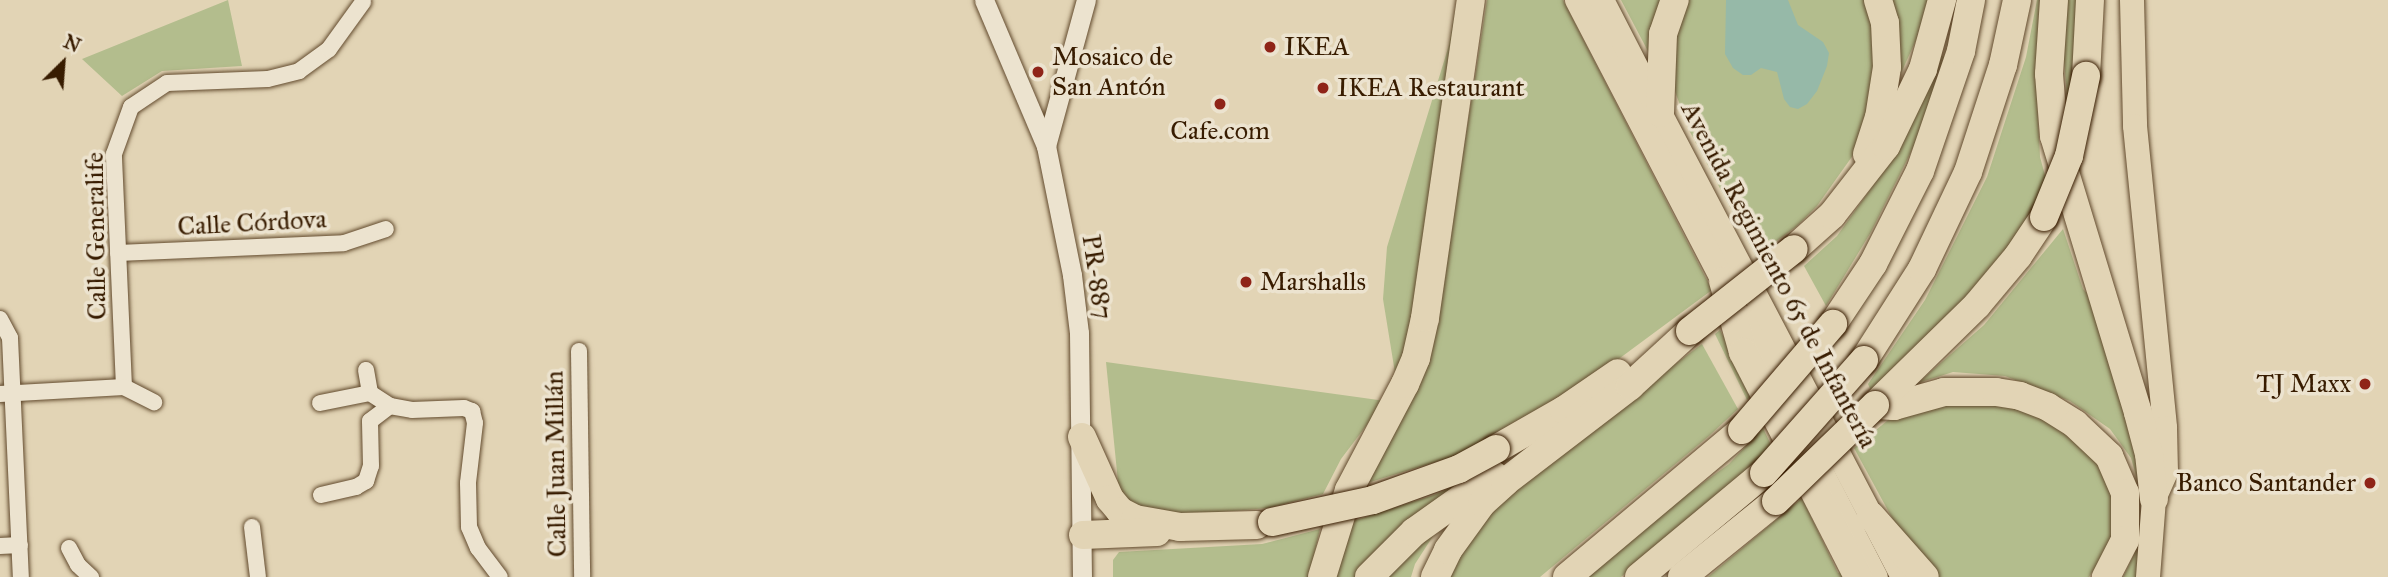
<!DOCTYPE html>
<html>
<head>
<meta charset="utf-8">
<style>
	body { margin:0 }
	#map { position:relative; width:2388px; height:577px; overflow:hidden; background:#e2d4b5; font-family:"IM FELL Great Primer",serif }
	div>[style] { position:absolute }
	.green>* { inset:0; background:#b3bd8d }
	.water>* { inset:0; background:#96b9a8 }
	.roads { filter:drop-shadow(0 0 2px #624a2d) drop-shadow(0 0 2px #624a2d) }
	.minor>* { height:16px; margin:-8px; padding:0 8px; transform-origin:8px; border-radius:8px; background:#ece3cf }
	.tertiary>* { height:19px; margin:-9.5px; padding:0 9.5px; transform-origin:9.5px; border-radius:9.5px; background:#ece3cf }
	.primary>* { height:24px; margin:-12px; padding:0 12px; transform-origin:12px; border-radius:12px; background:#e2d4b5 }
	.trunk>* { height:24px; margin:-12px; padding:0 12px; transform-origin:12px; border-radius:12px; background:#e2d4b5 }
	.motorway>* { height:28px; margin:-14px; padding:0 14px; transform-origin:14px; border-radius:14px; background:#e2d4b5 }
	.bridges { filter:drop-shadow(0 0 2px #381c00) drop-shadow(0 0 2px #381c00) }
	.motorway-bridge>* { height:28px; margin:-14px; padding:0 14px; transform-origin:14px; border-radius:14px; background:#e2d4b5 }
	.dots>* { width:19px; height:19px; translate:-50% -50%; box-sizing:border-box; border:4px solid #ece3cf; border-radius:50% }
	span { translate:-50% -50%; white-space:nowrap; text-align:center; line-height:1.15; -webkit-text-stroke:7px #ece3cf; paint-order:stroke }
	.poi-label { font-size:26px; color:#381c00 }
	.left { translate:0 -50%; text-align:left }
	.right { translate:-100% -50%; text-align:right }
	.street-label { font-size:26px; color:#381c00 }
	.north { position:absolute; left:28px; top:28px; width:70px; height:70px; -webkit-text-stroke:5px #ece3cf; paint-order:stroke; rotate:25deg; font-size:19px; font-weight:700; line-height:28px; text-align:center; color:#381c00 }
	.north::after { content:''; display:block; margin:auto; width:24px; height:32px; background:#381c00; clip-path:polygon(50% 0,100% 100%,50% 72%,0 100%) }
</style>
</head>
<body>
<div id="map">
	<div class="green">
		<i style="clip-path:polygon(228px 0,242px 66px,162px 71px,122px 96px,82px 59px)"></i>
		<i style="clip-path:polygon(1457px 0,1412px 326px,1396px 379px,1383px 299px,1387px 247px,1449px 45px)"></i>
		<i style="clip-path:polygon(1487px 0,1563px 0,1712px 290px,1578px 389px,1458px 455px,1364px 484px,1424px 374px,1433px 347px)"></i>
		<i style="clip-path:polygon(1621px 0,1667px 0,1650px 55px)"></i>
		<i style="clip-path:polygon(1682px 0,1871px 0,1883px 56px,1856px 151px,1817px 206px,1797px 226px,1756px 256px,1690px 132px,1673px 86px,1672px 32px)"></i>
		<i style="clip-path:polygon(1888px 0,1929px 0,1917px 38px,1901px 73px,1898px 74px)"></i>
		<i style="clip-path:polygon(2037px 0,2046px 0,2037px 95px,2040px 157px,2046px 179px,2040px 194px,2025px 224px,1988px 275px,1872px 393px,1868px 384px,1925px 300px,1987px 177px,2026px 57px)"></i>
		<i style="clip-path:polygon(2067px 0,2080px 0,2068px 107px,2062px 38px)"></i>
		<i style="clip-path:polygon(1941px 56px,1945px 57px,1914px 146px,1871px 232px,1826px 306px,1804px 266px,1837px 236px,1877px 180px,1913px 118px)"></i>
		<i style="clip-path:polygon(2063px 229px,2083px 289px,2092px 298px,2132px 418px,2144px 516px,2138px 577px,2123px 577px,2137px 548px,2142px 516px,2142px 496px,2131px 458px,2110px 429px,2070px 401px,2005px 376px,1953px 372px,1918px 383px,1984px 325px)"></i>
		<i style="clip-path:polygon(1720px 330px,1753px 392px,1747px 400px,1715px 334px)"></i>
		<i style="clip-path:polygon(1702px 344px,1738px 409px,1709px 436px,1540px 577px,1448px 577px,1472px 531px,1535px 469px)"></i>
		<i style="clip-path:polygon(1106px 362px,1364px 398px,1385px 401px,1341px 459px,1323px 494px,1268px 508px,1175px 516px,1145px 514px,1119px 492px)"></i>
		<i style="clip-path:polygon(1934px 402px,2009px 405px,2039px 416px,2086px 445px,2112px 489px,2114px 533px,2106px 553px,2089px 577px,1938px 577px,1897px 527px,1854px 448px,1893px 416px)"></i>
		<i style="clip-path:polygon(1763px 428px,1771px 445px,1761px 458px,1621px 577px,1581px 577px,1649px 522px,1729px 464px)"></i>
		<i style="clip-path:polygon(1462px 483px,1356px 577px,1335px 577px,1353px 521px,1434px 495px)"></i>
		<i style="clip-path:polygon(1802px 498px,1838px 573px,1843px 572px,1846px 577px,1708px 577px)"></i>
		<i style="clip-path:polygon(1320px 529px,1309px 577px,1113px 577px,1113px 560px,1119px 552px,1262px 544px)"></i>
		<i style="clip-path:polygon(1431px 534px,1433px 536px,1415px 564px,1411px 577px,1384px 577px)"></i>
	</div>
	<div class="water">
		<i style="clip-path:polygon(1726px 0,1788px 0,1798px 25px,1823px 42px,1829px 53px,1827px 66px,1817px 91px,1807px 104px,1798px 109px,1790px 107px,1784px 99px,1777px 72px,1761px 68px,1751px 75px,1743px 75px,1733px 68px,1725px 54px)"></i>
	</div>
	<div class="roads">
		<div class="minor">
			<i style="left:118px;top:253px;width:226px;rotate:-2.5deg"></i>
			<i style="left:344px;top:243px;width:44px;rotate:-18.4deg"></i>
			<i style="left:0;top:319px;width:21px;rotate:62deg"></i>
			<i style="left:10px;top:338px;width:239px;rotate:87.4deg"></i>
			<i style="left:579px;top:351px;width:226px;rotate:89.2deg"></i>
			<i style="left:366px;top:370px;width:23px;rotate:80deg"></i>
			<i style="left:124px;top:387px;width:233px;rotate:-92.5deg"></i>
			<i style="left:114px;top:154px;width:50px;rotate:-70.1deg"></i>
			<i style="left:131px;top:107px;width:43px;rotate:-33.7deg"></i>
			<i style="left:167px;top:83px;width:101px;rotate:-2.3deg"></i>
			<i style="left:268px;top:79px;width:32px;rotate:-14deg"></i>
			<i style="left:299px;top:71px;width:37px;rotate:-36deg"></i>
			<i style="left:329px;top:49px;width:58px;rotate:-54.1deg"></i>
			<i style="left:0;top:394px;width:124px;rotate:-3.2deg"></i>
			<i style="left:124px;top:387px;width:34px;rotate:27deg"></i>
			<i style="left:320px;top:403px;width:51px;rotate:-11.3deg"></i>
			<i style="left:370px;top:393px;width:24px;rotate:33deg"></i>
			<i style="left:390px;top:406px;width:22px;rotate:10deg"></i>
			<i style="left:412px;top:410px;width:52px;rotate:-2.2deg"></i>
			<i style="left:464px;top:408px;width:9px;rotate:21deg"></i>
			<i style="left:472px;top:411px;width:12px;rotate:76deg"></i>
			<i style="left:475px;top:423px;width:60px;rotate:96.7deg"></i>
			<i style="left:468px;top:483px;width:44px;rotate:88.7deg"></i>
			<i style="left:469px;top:527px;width:23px;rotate:67deg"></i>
			<i style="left:478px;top:548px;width:36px;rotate:53deg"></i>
			<i style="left:321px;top:495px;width:36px;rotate:-13deg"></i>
			<i style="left:356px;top:487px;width:12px;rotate:-31deg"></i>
			<i style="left:366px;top:481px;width:16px;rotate:-72deg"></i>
			<i style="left:371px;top:466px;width:45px;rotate:-91.3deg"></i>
			<i style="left:370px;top:421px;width:25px;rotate:-37deg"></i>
			<i style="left:252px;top:527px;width:50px;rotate:83.2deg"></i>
			<i style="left:0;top:546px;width:20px;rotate:-3deg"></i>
			<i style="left:69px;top:548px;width:19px;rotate:62deg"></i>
			<i style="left:78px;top:565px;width:18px;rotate:43deg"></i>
		</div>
		<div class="tertiary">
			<i style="left:984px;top:0;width:159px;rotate:67deg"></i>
			<i style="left:1046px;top:146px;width:132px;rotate:78.6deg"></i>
			<i style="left:1072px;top:275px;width:58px;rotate:83.1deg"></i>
			<i style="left:1079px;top:333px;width:244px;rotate:89.3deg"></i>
			<i style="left:1046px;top:146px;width:151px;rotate:-74.7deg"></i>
		</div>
		<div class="primary">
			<i style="left:2132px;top:0;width:126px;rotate:88.6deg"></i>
			<i style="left:2135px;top:126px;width:303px;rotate:84.3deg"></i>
			<i style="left:2165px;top:428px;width:44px;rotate:88.7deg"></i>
			<i style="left:2166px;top:472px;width:30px;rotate:114deg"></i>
			<i style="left:2154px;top:499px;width:78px;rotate:94.4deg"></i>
			<i style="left:1660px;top:113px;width:524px;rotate:62.36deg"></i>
			<i style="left:1741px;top:316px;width:294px;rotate:62.7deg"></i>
		</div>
		<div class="trunk">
			<i style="left:1577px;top:0;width:317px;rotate:62.5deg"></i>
			<i style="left:1602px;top:0;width:127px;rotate:62.8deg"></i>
		</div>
		<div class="motorway">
			<i style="left:2054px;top:0;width:74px;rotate:93.9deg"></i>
			<i style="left:2049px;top:74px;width:62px;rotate:85.4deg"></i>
			<i style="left:2054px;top:136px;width:289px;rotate:73.1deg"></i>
			<i style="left:2138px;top:413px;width:42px;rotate:75deg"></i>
			<i style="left:2149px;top:454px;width:45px;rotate:83.7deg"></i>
			<i style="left:2086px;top:76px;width:76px;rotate:-87deg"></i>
			<i style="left:1660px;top:113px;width:79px;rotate:-87.8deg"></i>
			<i style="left:1663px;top:34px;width:36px;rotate:-71deg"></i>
			<i style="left:1867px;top:154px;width:38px;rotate:-72deg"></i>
			<i style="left:1879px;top:118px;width:52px;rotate:-81.1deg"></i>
			<i style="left:1887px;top:67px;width:44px;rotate:-92.6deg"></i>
			<i style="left:1885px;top:23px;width:24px;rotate:-107deg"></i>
			<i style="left:1794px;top:249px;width:51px;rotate:-41.8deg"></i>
			<i style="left:1832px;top:215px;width:88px;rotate:-52deg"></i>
			<i style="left:1886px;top:146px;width:85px;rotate:-64.3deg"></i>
			<i style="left:1923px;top:69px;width:72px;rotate:-74.6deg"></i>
			<i style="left:1723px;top:281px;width:74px;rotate:74.3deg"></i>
			<i style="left:1743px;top:352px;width:253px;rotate:62.9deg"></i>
			<i style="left:1833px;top:324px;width:72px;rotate:-56.3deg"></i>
			<i style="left:1873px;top:264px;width:104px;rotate:-63.2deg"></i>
			<i style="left:1920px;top:171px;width:127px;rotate:-71.1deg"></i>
			<i style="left:1961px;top:51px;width:52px;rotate:-78.9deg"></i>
			<i style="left:1864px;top:360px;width:108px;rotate:-57.5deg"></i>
			<i style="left:1922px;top:269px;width:107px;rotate:-64.6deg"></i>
			<i style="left:1968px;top:172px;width:113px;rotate:-71.9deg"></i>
			<i style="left:2003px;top:65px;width:66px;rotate:-77.8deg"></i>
			<i style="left:1875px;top:405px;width:19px;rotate:3deg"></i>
			<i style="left:1894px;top:406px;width:52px;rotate:-15.6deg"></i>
			<i style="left:1944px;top:392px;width:52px"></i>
			<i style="left:1996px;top:392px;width:24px;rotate:9deg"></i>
			<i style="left:2020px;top:396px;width:30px;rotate:21deg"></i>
			<i style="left:2048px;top:407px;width:32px;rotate:32deg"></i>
			<i style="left:2075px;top:424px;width:47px;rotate:43.3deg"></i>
			<i style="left:2109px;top:456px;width:40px;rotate:66.6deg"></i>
			<i style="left:2125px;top:493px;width:47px;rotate:90deg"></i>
			<i style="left:2125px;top:540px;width:42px;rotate:117.2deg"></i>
			<i style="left:1875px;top:405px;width:143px;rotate:-44.4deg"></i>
			<i style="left:1977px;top:305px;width:64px;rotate:-50.1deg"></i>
			<i style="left:2018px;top:256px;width:47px;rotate:-56.3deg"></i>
			<i style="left:1082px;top:437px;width:68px;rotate:65.7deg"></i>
			<i style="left:1110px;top:499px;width:16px;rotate:50deg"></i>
			<i style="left:1120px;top:511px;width:17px;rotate:28deg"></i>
			<i style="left:1135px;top:519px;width:46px;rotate:10.1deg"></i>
			<i style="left:1180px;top:527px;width:77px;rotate:-1.5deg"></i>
			<i style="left:1496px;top:449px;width:78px;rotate:-29.8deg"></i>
			<i style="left:1564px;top:410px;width:65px;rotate:-34.4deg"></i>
			<i style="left:1871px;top:516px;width:81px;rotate:48.5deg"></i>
			<i style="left:1083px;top:535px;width:74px;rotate:-2.3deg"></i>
			<i style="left:1322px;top:577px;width:91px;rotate:-72.8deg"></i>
			<i style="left:1349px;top:490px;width:120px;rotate:-62.2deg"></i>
			<i style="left:1405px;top:384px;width:28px;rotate:-67deg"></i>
			<i style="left:1416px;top:358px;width:41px;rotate:-77.3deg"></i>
			<i style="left:1425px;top:318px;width:321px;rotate:-81.8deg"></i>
			<i style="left:1369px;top:577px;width:64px;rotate:-45deg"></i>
			<i style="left:1414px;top:532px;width:98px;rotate:-35.5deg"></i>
			<i style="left:1435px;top:577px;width:30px;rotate:-64deg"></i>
			<i style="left:1448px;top:550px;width:58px;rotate:-54.1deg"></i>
			<i style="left:1482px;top:503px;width:31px;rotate:-42deg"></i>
			<i style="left:1505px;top:482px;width:158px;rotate:-37.5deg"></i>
			<i style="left:1630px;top:386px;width:81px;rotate:-42.5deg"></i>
			<i style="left:1567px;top:577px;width:229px;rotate:-40deg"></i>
			<i style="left:1639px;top:577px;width:163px;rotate:-39.8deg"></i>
			<i style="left:1682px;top:577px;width:121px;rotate:-39deg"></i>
		</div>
	</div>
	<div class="bridges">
		<div class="motorway-bridge">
			<i style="left:2044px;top:217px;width:66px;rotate:-67.7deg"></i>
			<i style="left:2069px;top:156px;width:82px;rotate:-78deg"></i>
			<i style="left:1690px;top:331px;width:132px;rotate:-38.3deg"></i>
			<i style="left:1742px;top:430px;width:140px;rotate:-49.4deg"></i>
			<i style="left:1764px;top:473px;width:151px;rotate:-48.5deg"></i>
			<i style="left:1776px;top:501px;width:138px;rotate:-44.1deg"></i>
			<i style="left:1272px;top:522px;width:103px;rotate:-12.3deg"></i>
			<i style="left:1373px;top:500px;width:91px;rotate:-19.8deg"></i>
			<i style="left:1459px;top:469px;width:42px;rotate:-28.4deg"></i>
		</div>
	</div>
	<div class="dots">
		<i style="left:1270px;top:47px;background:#8f2418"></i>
		<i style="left:1038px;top:72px;background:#8f2418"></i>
		<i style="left:1323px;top:88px;background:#8f2418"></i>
		<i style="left:1220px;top:104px;background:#8f2418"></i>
		<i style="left:1246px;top:282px;background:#8f2418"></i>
		<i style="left:2365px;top:384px;background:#8f2418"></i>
		<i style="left:2370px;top:483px;background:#8f2418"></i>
	</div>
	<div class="poi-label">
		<span class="left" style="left:1284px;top:47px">IKEA</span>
		<span class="left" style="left:1052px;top:72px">Mosaico de<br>San Antón</span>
		<span class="left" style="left:1337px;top:88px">IKEA Restaurant</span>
		<span style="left:1220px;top:131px">Cafe.com</span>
		<span class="left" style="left:1260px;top:282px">Marshalls</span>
		<span class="right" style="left:2351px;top:384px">TJ Maxx</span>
		<span class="right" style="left:2356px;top:483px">Banco Santander</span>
	</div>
	<div class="street-label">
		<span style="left:252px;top:223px;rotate:-3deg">Calle Córdova</span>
		<span style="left:96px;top:236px;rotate:-91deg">Calle Generalife</span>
		<span style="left:1779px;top:275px;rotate:62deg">Avenida Regimiento 65 de Infantería</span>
		<span style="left:1097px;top:277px;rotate:81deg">PR-887</span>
		<span style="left:556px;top:464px;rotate:-91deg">Calle Juan Millán</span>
	</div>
	<div class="north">N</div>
</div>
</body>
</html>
